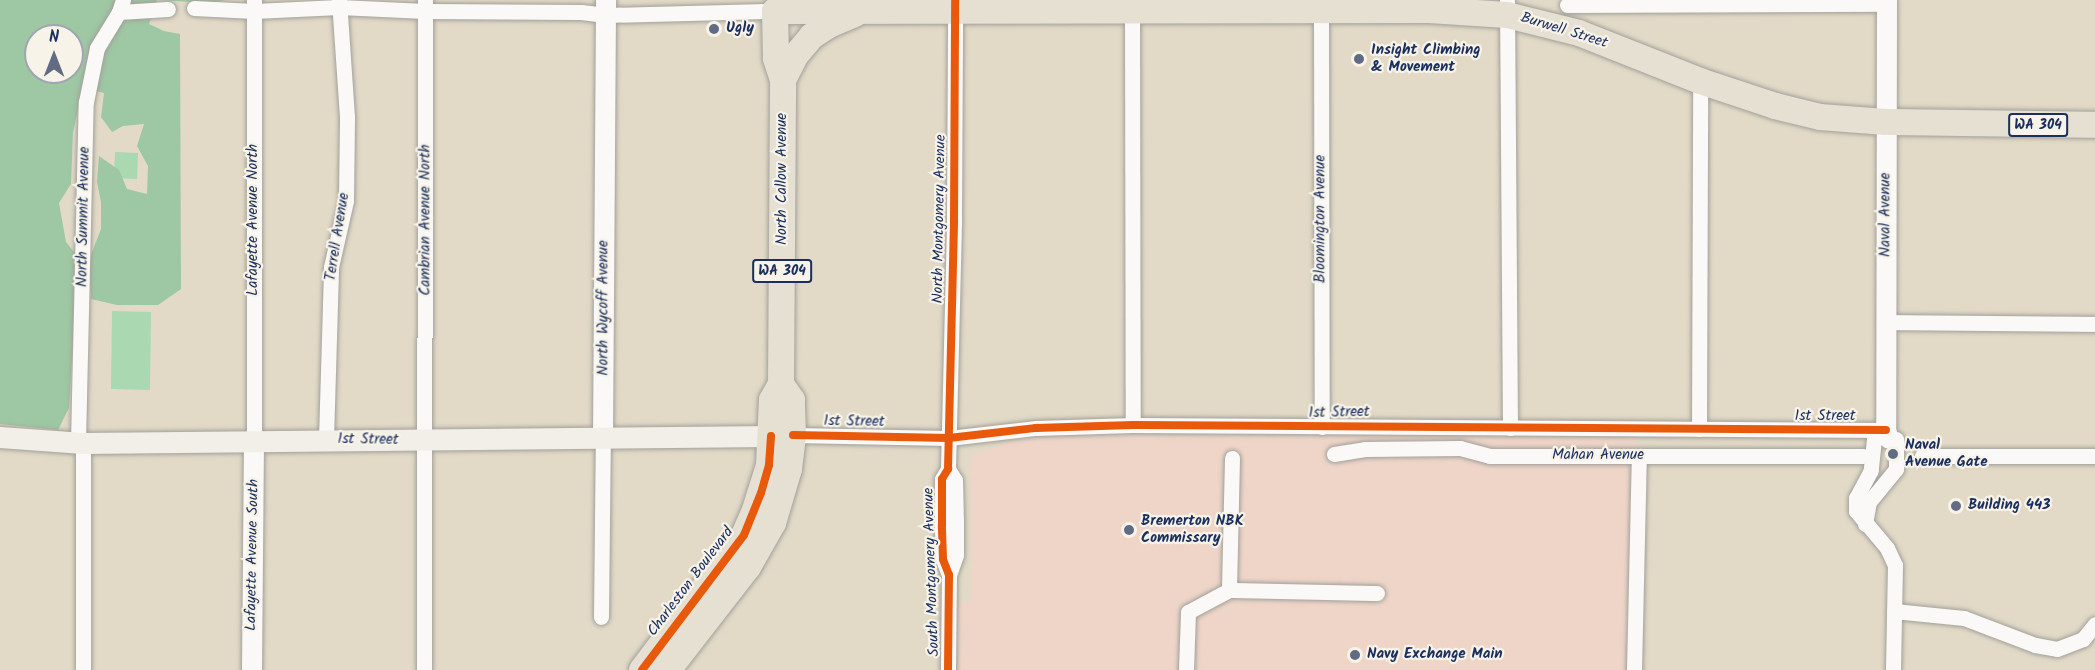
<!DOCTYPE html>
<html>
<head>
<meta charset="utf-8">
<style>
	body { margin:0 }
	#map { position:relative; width:2095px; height:670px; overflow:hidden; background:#e2dac7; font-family:Kalam,sans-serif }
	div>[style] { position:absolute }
	.built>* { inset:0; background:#eed5c8 }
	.green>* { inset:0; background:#aad8b0 }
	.forest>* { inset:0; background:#9ec7a3 }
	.roads { filter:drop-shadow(0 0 2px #a2a09a) drop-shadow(0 0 2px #a2a09a) }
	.minor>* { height:15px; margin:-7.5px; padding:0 7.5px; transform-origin:7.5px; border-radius:7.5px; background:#fbf9f7 }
	.tertiary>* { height:20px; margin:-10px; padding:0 10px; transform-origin:10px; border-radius:10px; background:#fbf9f7 }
	.secondary>* { height:21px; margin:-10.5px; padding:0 10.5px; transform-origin:10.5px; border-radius:10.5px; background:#f2efe8 }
	.trunk>* { height:26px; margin:-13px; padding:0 13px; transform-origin:13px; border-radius:13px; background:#e5e0d2 }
	.cycleway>* { height:8px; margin:-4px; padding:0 4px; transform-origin:4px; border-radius:4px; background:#e8590c }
	.dots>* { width:16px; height:16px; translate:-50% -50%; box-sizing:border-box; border:3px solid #f7f3e8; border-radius:50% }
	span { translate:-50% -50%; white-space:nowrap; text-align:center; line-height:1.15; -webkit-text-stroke:4.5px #f7f3e8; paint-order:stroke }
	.shield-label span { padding:2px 4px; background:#f7f3e8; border:2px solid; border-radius:4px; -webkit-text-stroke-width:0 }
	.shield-label { font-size:14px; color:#1b2f5e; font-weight:700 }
	.poi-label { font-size:15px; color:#1b2f5e; font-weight:700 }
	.left { translate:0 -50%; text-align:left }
	.street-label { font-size:15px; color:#1b2f5e }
	.north { position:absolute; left:24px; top:24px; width:60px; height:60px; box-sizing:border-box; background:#f7f3e8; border:2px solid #9fa5b1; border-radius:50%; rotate:0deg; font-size:16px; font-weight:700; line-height:24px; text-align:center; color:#1b2f5e }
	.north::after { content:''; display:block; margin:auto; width:21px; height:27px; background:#616b83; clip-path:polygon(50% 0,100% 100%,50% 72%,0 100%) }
</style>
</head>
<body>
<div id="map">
	<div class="built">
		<i style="clip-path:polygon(1028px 435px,1637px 437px,1634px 670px,948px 670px,949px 602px,972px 601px,971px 456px)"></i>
	</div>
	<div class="green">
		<i style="clip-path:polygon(115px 152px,138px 153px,137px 179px,114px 178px)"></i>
		<i style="clip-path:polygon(112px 311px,151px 312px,150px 390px,111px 389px)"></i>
	</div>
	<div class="forest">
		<i style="clip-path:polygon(evenodd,0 0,225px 0,210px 3px,157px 0,149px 24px,164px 31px,180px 34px,181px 289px,158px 305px,117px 305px,91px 299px,89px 260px,101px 229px,101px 202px,97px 182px,99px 156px,119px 170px,127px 189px,147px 194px,148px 166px,137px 146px,144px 124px,123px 126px,112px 132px,101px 117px,104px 93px,85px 88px,80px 101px,73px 132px,71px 184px,59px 203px,66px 242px,78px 257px,69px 408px,58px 430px,0 424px,0 0,36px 36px,72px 36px,72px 72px,36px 72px,36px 36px)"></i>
	</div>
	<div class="roads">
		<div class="minor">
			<i style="left:254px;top:0;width:440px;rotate:90deg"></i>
			<i style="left:1507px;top:0;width:428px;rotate:89.6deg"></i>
			<i style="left:1567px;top:5px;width:320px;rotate:-0.2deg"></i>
			<i style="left:194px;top:8px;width:60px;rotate:2.9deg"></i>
			<i style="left:254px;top:11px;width:85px;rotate:-2.7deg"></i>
			<i style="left:339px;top:7px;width:86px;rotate:2.7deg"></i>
			<i style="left:425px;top:11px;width:156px;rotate:0.4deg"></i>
			<i style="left:581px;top:12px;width:25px;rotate:7deg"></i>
			<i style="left:606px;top:15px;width:169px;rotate:-1.4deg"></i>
			<i style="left:1132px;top:11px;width:414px;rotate:89.9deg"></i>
			<i style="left:1321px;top:11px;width:416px;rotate:89.9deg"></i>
			<i style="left:119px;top:12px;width:49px;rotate:-3.5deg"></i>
			<i style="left:1886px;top:322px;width:209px;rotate:0.5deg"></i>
			<i style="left:1699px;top:429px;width:348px;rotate:-89.8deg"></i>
			<i style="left:793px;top:435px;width:156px;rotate:1.1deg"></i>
			<i style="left:949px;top:438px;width:88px;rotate:-6.6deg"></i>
			<i style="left:1036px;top:428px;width:97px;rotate:-1.8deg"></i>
			<i style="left:1133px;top:425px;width:753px;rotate:0.38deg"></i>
			<i style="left:326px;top:439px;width:172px;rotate:-88.3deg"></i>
			<i style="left:331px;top:267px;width:68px;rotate:-77.2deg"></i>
			<i style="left:346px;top:201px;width:84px;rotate:-89.3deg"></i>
			<i style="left:347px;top:117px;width:117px;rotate:-93.9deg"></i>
			<i style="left:1874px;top:439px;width:31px;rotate:96deg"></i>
			<i style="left:1871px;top:470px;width:32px;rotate:118deg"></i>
			<i style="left:1856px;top:498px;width:13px;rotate:90deg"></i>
			<i style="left:1856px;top:511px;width:48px;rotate:50deg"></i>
			<i style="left:1887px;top:548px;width:19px;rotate:65deg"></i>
			<i style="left:1895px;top:565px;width:105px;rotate:91.1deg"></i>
			<i style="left:78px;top:442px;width:340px;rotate:-88.7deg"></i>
			<i style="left:86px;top:102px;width:55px;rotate:-78.5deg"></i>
			<i style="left:97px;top:48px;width:42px;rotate:-58.6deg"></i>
			<i style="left:119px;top:12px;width:13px;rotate:-72deg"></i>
			<i style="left:1334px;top:454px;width:31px;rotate:-9deg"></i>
			<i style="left:1365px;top:449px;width:95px;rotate:-0.6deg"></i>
			<i style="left:1460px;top:448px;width:31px;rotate:15deg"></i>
			<i style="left:1490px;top:456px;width:373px"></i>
			<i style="left:1922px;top:456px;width:173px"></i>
			<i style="left:948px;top:469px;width:13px;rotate:58deg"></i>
			<i style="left:955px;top:480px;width:41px;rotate:88.6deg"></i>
			<i style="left:956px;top:521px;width:34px;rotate:90deg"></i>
			<i style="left:956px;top:555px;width:21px;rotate:109deg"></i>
			<i style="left:1865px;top:524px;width:22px;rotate:-80deg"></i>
			<i style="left:1869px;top:502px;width:43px;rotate:-50.7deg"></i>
			<i style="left:1896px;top:469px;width:30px;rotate:-90deg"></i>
			<i style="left:1229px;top:590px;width:148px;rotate:1.2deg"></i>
			<i style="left:1894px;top:611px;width:70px;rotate:5.7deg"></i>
			<i style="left:1964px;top:618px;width:76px;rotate:20.8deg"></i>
			<i style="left:2035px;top:645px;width:22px;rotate:10deg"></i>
			<i style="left:2057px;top:649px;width:28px;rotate:-21deg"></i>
			<i style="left:2083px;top:639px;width:19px;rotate:-51deg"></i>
			<i style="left:601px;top:617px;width:177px;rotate:-89.4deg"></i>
			<i style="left:83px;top:670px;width:227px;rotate:-90deg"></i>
			<i style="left:424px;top:670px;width:670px;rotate:-89.91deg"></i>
			<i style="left:948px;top:670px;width:95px;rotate:-89.4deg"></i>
			<i style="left:949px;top:575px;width:17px;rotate:-111deg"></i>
			<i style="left:943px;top:559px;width:34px;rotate:-92deg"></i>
			<i style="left:942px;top:525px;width:46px;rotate:-90deg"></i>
			<i style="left:942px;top:479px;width:12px;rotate:-59deg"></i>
			<i style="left:948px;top:469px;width:249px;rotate:-88.6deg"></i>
			<i style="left:954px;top:220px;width:216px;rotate:-89.7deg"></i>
			<i style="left:1186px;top:670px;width:58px;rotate:-88deg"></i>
			<i style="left:1188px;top:612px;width:47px;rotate:-28.2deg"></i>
			<i style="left:1229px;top:590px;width:132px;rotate:-88.7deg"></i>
			<i style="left:1634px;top:670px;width:214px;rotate:-88.7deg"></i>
		</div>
		<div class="tertiary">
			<i style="left:1887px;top:0;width:430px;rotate:90.1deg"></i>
			<i style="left:1886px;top:430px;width:9px;rotate:72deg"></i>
			<i style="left:603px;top:440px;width:440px;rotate:-89.6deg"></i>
			<i style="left:252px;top:670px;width:230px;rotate:-89.5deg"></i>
		</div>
		<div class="secondary">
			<i style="left:0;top:437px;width:83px;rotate:4.1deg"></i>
			<i style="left:83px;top:443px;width:688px;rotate:-0.58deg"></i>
		</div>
		<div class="trunk">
			<i style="left:783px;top:80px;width:28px;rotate:-63deg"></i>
			<i style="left:796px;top:55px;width:25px;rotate:-50deg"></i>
			<i style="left:812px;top:36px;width:20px;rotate:-33deg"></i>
			<i style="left:829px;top:25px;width:28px;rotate:-23deg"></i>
			<i style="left:642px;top:670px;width:169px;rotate:-52.9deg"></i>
			<i style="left:744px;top:535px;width:24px;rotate:-66deg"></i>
			<i style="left:754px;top:513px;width:50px;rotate:-72.6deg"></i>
			<i style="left:769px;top:465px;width:65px;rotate:-87.4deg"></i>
			<i style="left:772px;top:400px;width:18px;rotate:-61deg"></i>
			<i style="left:781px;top:384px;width:304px;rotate:-89.6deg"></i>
			<i style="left:783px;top:80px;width:23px;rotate:-108deg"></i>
			<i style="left:776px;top:58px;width:47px;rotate:-91.2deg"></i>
			<i style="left:775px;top:11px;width:654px;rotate:-0.09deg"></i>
			<i style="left:1429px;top:10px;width:78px;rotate:3.7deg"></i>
			<i style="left:1507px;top:15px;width:74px;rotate:14deg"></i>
			<i style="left:1579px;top:33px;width:130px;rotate:21.6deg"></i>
			<i style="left:1700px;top:81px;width:79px;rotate:18.4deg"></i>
			<i style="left:1775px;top:106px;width:46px;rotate:13.7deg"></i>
			<i style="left:1820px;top:117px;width:66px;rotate:4.3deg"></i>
			<i style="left:1886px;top:122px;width:209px;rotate:0.8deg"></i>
			<i style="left:668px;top:670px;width:130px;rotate:-52.2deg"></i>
			<i style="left:748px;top:567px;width:51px;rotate:-60.4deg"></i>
			<i style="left:773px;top:523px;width:56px;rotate:-73.5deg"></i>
			<i style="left:789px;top:469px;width:34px;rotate:-83deg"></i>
			<i style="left:793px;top:435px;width:35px;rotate:-92deg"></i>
			<i style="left:792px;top:400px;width:19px;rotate:-125deg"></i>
		</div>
	</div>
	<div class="cycleway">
		<i style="left:793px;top:435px;width:156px;rotate:1.1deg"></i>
		<i style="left:949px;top:438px;width:88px;rotate:-6.6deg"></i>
		<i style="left:1036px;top:428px;width:97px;rotate:-1.8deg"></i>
		<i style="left:1133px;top:425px;width:753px;rotate:0.38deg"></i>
		<i style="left:642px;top:670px;width:169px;rotate:-52.9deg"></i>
		<i style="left:744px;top:535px;width:45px;rotate:-68deg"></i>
		<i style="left:761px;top:493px;width:29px;rotate:-74deg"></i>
		<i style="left:769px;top:465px;width:29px;rotate:-86deg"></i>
		<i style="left:948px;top:670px;width:95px;rotate:-89.4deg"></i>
		<i style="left:949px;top:575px;width:17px;rotate:-111deg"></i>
		<i style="left:943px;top:559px;width:34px;rotate:-92deg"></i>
		<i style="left:942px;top:525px;width:46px;rotate:-90deg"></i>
		<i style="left:942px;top:479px;width:12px;rotate:-59deg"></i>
		<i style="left:948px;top:469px;width:249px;rotate:-88.6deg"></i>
		<i style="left:954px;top:220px;width:220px;rotate:-89.7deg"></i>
	</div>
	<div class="dots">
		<i style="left:714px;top:29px;background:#616b83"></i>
		<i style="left:1359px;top:59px;background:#616b83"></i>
		<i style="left:1893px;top:454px;background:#616b83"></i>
		<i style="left:1956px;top:506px;background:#616b83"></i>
		<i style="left:1129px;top:530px;background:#616b83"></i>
		<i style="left:1355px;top:655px;background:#616b83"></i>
	</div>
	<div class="shield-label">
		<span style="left:2038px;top:125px">WA 304</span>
		<span style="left:782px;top:271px">WA 304</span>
	</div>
	<div class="poi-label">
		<span class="left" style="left:726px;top:29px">Ugly</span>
		<span class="left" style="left:1371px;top:59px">Insight Climbing<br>&amp; Movement</span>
		<span class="left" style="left:1905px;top:454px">Naval<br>Avenue Gate</span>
		<span class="left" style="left:1968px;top:506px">Building 443</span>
		<span class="left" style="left:1141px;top:530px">Bremerton NBK<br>Commissary</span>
		<span class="left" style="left:1367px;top:655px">Navy Exchange Main</span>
	</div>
	<div class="street-label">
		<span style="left:1564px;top:31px;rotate:17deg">Burwell Street</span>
		<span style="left:783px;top:179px;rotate:-90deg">North Callow Avenue</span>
		<span style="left:1886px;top:215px;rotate:-90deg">Naval Avenue</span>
		<span style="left:84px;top:217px;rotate:-89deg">North Summit Avenue</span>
		<span style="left:940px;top:219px;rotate:-89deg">North Montgomery Avenue</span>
		<span style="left:1321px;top:219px;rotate:-90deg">Bloomington Avenue</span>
		<span style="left:254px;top:220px;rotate:-90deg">Lafayette Avenue North</span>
		<span style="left:426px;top:220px;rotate:-90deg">Cambrian Avenue North</span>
		<span style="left:338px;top:237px;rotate:-81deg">Terrell Avenue</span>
		<span style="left:604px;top:308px;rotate:-90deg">North Wycoff Avenue</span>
		<span style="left:1339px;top:413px;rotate:-1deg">1st Street</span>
		<span style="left:1825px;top:417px">1st Street</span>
		<span style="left:854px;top:422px;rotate:1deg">1st Street</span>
		<span style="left:368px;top:440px;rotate:1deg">1st Street</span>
		<span style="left:1598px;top:456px">Mahan Avenue</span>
		<span style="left:253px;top:555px;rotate:-89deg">Lafayette Avenue South</span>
		<span style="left:932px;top:572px;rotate:-92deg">South Montgomery Avenue</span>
		<span style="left:691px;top:582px;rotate:-53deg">Charleston Boulevard</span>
	</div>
	<div class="north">N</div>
</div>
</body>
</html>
